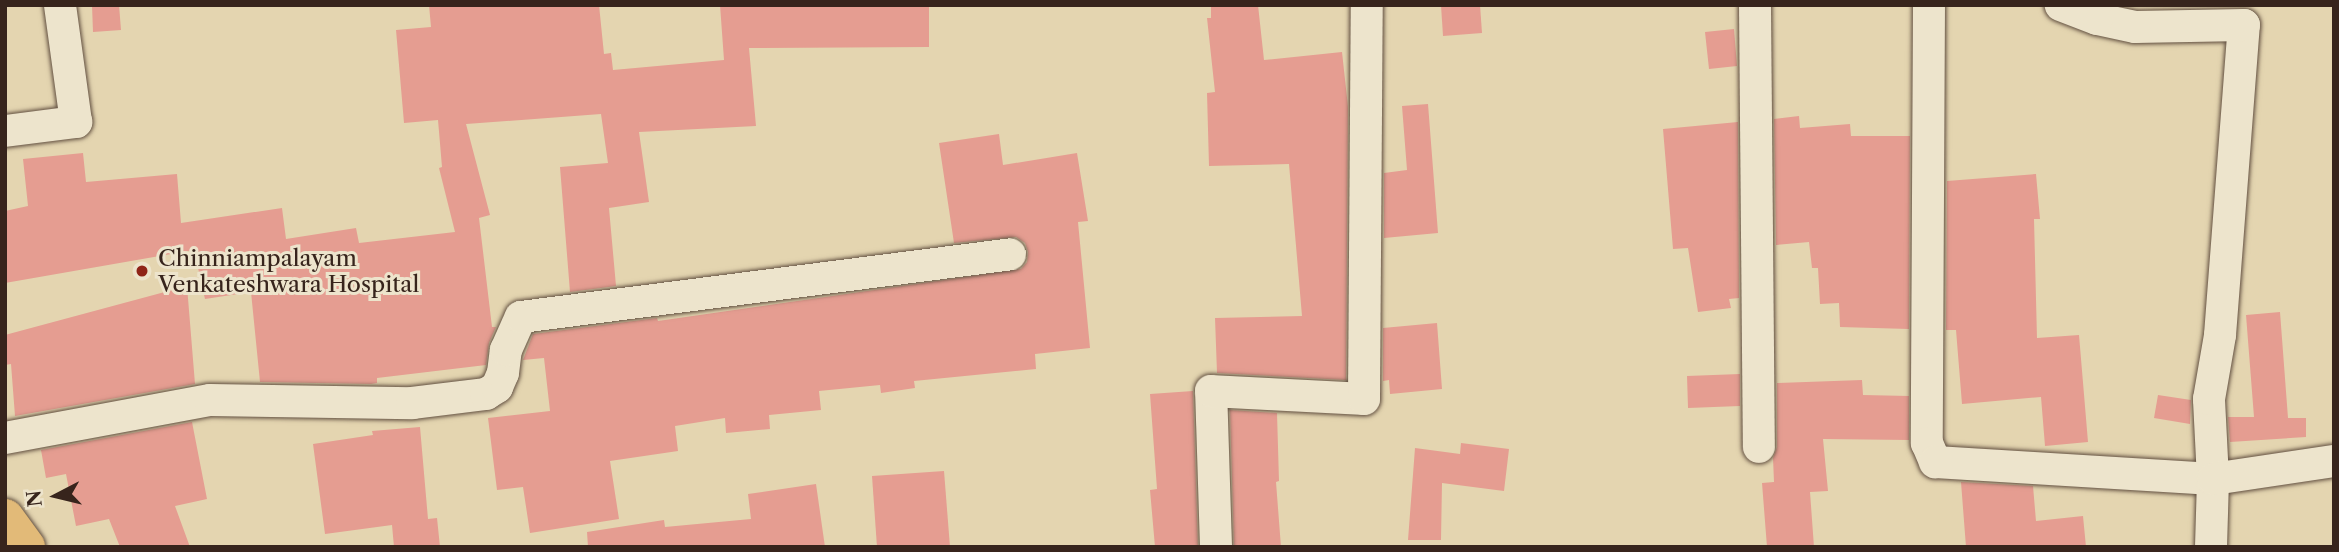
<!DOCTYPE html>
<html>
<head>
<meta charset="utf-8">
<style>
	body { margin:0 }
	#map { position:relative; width:2339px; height:552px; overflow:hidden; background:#e4d5b0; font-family:"Libre Caslon Text",serif }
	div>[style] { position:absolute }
	.building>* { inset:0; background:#e59d91 }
	.roads { filter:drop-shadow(0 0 2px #625041) drop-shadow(0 0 2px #625041) }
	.minor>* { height:32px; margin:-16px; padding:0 16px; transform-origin:16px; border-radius:16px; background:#ede4cc }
	.major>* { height:38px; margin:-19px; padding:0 19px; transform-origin:19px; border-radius:19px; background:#e2ba78 }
	.dots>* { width:19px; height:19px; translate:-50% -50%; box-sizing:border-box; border:4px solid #ede4cc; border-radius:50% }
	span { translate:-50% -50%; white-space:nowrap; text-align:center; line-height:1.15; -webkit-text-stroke:6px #ede4cc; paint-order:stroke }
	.poi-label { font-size:23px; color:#37241c }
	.left { translate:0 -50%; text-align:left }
	.frame { position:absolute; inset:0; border:7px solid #37241c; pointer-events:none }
	.north { position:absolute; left:21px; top:461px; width:70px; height:70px; -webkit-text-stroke:5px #ede4cc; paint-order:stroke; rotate:263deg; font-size:19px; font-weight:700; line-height:28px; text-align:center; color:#37241c }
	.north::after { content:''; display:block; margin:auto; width:24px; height:32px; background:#37241c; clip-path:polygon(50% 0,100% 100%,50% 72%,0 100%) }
</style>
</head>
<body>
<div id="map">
	<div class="building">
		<i style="clip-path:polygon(92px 5px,119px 5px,121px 30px,93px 32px)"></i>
		<i style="clip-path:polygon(429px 5px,599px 5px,604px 54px,611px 53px,613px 70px,724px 60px,720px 5px,929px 5px,929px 47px,749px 48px,756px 126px,639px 132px,649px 202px,609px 208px,616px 286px,570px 292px,560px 167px,608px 163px,601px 114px,466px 124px,490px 215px,479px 218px,492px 327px,496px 327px,489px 343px,486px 365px,377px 378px,377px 383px,371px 384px,260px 382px,251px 292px,205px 299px,194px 250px,5px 283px,5px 211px,28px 206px,23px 159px,83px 153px,86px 182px,177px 174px,181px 223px,282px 208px,286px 239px,356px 228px,359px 243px,455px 232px,439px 168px,442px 167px,438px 120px,404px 123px,396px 30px,431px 27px)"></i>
		<i style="clip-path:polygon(1211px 5px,1258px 5px,1264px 60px,1342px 52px,1348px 107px,1346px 380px,1217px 373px,1215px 318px,1302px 316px,1289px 164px,1209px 166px,1207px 93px,1215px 92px,1207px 18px,1211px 18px)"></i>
		<i style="clip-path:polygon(1441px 5px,1480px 5px,1482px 33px,1443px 36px)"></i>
		<i style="clip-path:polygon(1734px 29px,1737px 66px,1709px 69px,1705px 32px)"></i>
		<i style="clip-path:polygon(1428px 104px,1438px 233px,1384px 238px,1384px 173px,1407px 170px,1402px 106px)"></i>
		<i style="clip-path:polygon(1799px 116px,1800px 128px,1850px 124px,1851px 136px,1910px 136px,1909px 329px,1840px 327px,1839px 303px,1820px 304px,1818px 268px,1812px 268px,1809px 242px,1776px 245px,1774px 119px)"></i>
		<i style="clip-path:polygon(1738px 122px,1739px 298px,1729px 299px,1731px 308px,1698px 312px,1688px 248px,1673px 249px,1663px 129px)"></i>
		<i style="clip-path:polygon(999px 134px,1003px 165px,1077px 153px,1088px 221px,1078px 222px,1090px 348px,1035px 354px,1036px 369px,914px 381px,915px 388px,881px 393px,880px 385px,819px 391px,821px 410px,769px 415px,770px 429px,726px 433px,725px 418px,675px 426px,678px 451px,610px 461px,619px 519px,530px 533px,523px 487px,497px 490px,488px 418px,550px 411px,544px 358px,523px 360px,533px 334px,657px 318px,658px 321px,1021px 269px,1027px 262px,1028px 252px,1025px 243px,1016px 237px,954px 243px,939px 143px)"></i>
		<i style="clip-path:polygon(2036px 174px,2040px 219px,2034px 219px,2037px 338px,2079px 335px,2088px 442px,2045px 446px,2041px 397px,1962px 404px,1956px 330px,1946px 330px,1947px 181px)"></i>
		<i style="clip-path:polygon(187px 286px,195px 384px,15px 416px,11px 364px,5px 365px,5px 335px)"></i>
		<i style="clip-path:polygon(2280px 312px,2288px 418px,2306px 418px,2306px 437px,2230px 442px,2228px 417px,2254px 417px,2246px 315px)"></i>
		<i style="clip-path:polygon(1437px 323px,1442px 389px,1390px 394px,1389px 380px,1383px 381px,1383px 328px)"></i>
		<i style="clip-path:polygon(1740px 374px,1740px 406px,1688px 408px,1687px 376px)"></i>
		<i style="clip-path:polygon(1862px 380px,1863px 395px,1909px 396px,1909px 440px,1823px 439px,1828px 491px,1810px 492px,1814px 547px,1767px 547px,1762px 483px,1774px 482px,1773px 458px,1777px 447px,1777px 383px)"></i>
		<i style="clip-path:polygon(1193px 391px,1198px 547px,1155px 547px,1150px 490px,1157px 489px,1150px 394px)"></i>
		<i style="clip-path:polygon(2158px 395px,2191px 400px,2190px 424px,2154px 418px)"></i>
		<i style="clip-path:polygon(1230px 410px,1277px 413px,1279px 481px,1276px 482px,1281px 547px,1234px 547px)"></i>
		<i style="clip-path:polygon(192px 422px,207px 499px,175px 506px,190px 547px,120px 547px,109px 519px,76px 526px,66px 474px,46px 478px,41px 450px)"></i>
		<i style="clip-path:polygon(420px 427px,428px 519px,437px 518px,440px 547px,394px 547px,392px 525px,325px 534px,313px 444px,373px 435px,372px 431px)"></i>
		<i style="clip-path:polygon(1461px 443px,1509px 449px,1504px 491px,1442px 483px,1441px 540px,1408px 540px,1415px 448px,1460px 454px)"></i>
		<i style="clip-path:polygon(944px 471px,950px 547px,877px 547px,872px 476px)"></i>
		<i style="clip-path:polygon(1961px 482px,2033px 486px,2036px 521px,2083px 516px,2086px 547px,1966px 547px)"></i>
		<i style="clip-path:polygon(816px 484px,825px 547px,588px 547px,587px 532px,664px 520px,665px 527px,751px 519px,748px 494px)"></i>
	</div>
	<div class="roads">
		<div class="minor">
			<i style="left:1755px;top:5px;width:442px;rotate:89.5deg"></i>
			<i style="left:1929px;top:5px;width:438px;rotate:90.3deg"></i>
			<i style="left:1927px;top:443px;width:21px;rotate:67deg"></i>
			<i style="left:1935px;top:462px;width:279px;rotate:3.5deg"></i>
			<i style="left:2213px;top:479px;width:80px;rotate:-92.9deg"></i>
			<i style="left:2209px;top:399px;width:65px;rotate:-80.2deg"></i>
			<i style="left:2220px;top:335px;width:311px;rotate:-85.6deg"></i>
			<i style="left:2244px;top:25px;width:109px;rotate:178.9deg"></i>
			<i style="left:2135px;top:27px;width:39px;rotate:-168deg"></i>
			<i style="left:2097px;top:19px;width:39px;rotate:-159deg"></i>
			<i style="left:5px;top:131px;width:72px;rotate:-7.2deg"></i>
			<i style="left:76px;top:122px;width:118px;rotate:-97.8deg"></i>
			<i style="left:5px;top:438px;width:208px;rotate:-10.5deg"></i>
			<i style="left:210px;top:400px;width:202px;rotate:0.9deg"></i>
			<i style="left:412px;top:403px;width:75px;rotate:-6.9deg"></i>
			<i style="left:486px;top:394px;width:13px;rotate:-32deg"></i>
			<i style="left:497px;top:387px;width:15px;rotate:-67deg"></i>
			<i style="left:503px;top:373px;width:23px;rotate:-83deg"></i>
			<i style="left:506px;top:350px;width:36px;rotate:-66deg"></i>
			<i style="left:521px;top:317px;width:493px;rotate:-7.3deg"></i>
			<i style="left:1216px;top:547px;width:156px;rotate:-91.8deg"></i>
			<i style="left:1211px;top:391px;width:153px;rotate:3deg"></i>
			<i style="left:1364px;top:399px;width:394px;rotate:-89.6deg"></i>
			<i style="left:2211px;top:547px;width:68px;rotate:-88.3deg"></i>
			<i style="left:2213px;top:479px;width:122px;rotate:-8.5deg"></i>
		</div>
		<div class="major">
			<i style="left:5px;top:518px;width:36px;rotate:54deg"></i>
		</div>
	</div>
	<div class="dots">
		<i style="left:142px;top:271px;background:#8f2418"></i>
	</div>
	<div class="poi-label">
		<span class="left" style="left:158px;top:271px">Chinniampalayam<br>Venkateshwara Hospital</span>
	</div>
	<div class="frame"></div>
	<div class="north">N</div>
</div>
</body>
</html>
